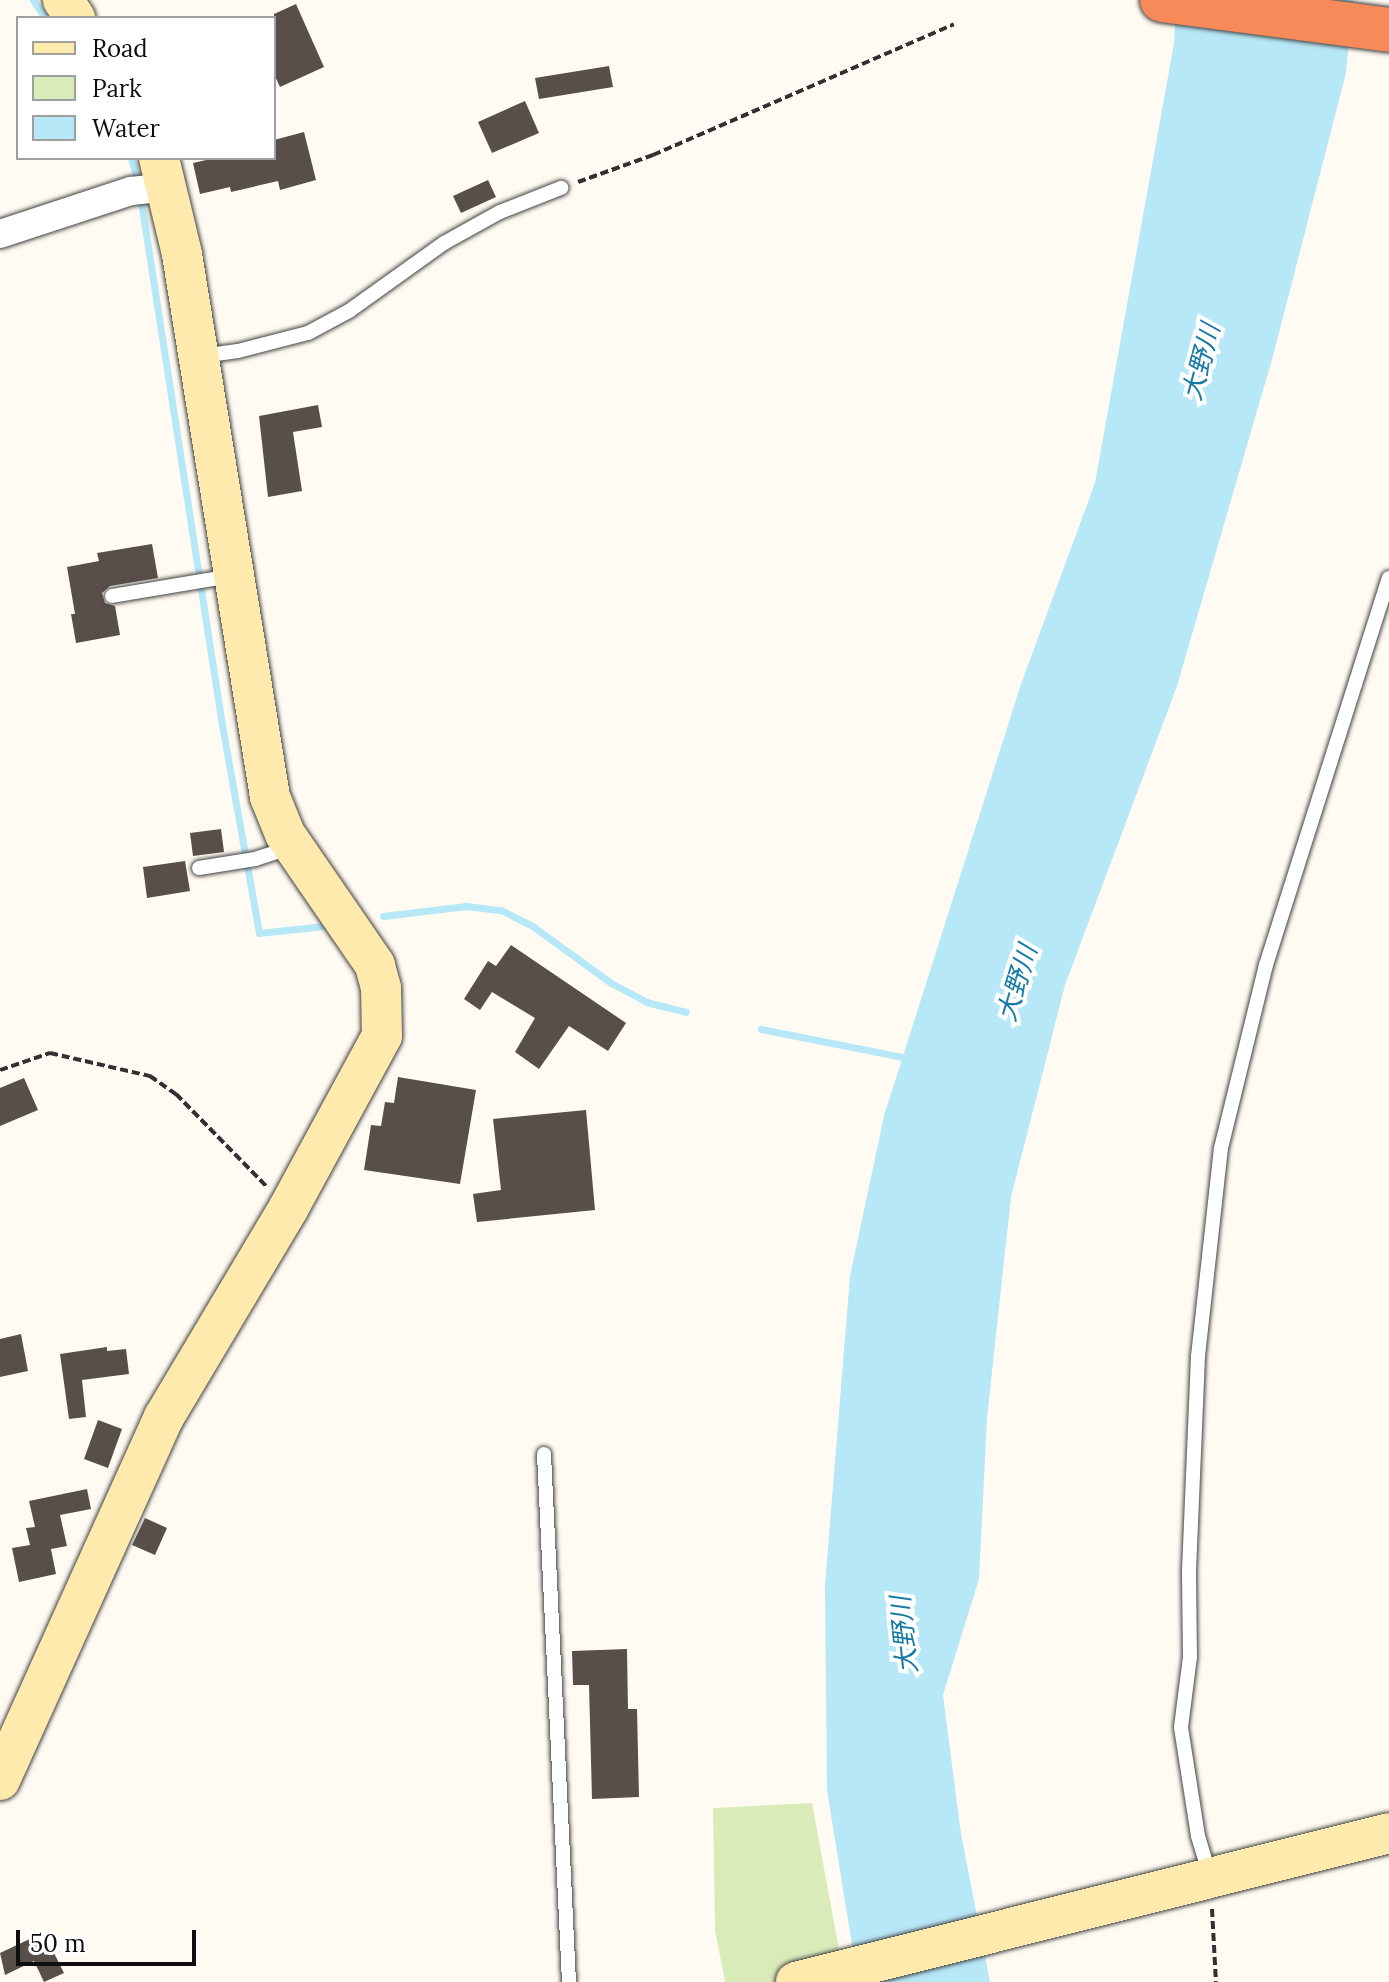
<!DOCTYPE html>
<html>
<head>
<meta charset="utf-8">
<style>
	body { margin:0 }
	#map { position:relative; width:1389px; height:1982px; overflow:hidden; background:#fffbf2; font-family:Lora,"Noto Sans JP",serif }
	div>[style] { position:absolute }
	.green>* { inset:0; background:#daebba }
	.water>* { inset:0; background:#b6e8f7 }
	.stream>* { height:7px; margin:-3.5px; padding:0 3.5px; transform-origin:3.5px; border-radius:3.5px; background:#b6e8f7 }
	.building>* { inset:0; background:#584f4b }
	.path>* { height:4px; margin-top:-2px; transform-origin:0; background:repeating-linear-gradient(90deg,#313131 0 8px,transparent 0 12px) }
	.roads { filter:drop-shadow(0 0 2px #424242) drop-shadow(0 0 2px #424242) }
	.lane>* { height:14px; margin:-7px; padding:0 7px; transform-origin:7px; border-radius:7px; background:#fff }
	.street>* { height:28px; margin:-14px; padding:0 14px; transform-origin:14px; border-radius:14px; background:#fff }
	.secondary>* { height:40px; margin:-20px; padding:0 20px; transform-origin:20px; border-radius:20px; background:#ffeaad }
	.highway>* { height:44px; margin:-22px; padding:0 22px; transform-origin:22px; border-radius:22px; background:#f68b59 }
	span { translate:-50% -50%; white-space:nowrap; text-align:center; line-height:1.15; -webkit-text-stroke:8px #fff; paint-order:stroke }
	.water-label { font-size:26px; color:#157aa5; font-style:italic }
	.legend { position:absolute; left:16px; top:16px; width:260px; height:144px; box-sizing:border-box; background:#fff; border:2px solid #9f9f9f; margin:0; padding:10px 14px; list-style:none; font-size:24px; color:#0f0f0f }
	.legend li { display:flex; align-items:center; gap:16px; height:40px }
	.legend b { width:40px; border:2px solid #9f9f9f }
	.scale { position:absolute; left:16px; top:1930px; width:180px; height:36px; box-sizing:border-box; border:4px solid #0f0f0f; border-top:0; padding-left:10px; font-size:24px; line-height:28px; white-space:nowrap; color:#0f0f0f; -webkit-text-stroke:6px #fff; paint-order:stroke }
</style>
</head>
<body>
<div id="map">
	<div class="green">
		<i style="clip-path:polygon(812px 1803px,845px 1982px,725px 1982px,715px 1930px,713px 1808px)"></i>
	</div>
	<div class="water">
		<i style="clip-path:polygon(1176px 0,1353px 0,1346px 73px,1273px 356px,1177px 686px,1065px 985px,1011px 1197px,987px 1418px,979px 1579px,943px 1695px,961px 1834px,990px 1982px,858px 1982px,827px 1790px,825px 1585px,850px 1276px,884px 1116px,1021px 684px,1095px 483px,1174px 43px)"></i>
	</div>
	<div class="stream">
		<i style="left:33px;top:0;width:22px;rotate:56deg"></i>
		<i style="left:131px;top:158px;width:26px;rotate:74deg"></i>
		<i style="left:140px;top:195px;width:536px;rotate:81.21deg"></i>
		<i style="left:222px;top:725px;width:211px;rotate:79.9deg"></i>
		<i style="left:259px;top:933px;width:65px;rotate:-6.1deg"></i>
		<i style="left:383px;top:916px;width:84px;rotate:-6.9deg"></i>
		<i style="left:466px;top:906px;width:35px;rotate:7deg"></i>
		<i style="left:501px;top:910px;width:34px;rotate:27deg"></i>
		<i style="left:531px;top:925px;width:99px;rotate:35.9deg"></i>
		<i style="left:611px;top:983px;width:40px;rotate:28deg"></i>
		<i style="left:646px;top:1002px;width:41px;rotate:14deg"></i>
		<i style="left:761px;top:1029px;width:154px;rotate:11.2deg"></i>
	</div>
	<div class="building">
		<i style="clip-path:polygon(296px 4px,324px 67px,280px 87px,274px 74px,274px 14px)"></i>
		<i style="clip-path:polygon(609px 66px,613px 87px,539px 99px,535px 78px)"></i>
		<i style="clip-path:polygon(525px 101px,539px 133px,492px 153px,478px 122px)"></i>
		<i style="clip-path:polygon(304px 132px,316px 180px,280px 190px,278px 181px,231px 192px,230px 187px,200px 194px,193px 163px,215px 158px,274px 158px,274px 140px)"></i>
		<i style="clip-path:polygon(488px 180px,496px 197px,461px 213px,453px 196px)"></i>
		<i style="clip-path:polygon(318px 405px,322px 427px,293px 432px,302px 491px,268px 497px,259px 416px)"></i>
		<i style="clip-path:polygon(152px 544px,158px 578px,110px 586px,102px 593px,105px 603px,115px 606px,120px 635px,76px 643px,71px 614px,75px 614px,67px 567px,99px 561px,97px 553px)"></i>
		<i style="clip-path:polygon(221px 829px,224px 852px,193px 856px,190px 833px)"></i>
		<i style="clip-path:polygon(185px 861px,190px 891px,147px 898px,143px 867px)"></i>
		<i style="clip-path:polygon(511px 945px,626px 1023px,608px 1051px,569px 1026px,539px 1069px,515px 1052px,535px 1018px,492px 992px,480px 1010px,464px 999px,488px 961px,496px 966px)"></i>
		<i style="clip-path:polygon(398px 1077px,476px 1090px,460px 1184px,364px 1170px,371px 1125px,381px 1126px,385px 1102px,394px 1103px)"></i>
		<i style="clip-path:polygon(24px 1078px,38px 1110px,0 1126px,0 1088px)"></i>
		<i style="clip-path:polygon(586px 1110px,595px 1210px,477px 1222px,473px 1194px,501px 1190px,493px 1119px)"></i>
		<i style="clip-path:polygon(21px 1334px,28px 1371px,0 1377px,0 1339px)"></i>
		<i style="clip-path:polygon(107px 1347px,107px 1351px,126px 1349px,129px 1374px,82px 1380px,86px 1417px,69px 1419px,60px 1354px)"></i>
		<i style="clip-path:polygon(98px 1420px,122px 1429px,108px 1468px,84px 1459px)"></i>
		<i style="clip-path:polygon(87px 1489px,91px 1509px,60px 1515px,67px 1546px,51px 1549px,56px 1574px,19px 1582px,12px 1548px,30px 1545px,26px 1528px,35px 1527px,29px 1501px)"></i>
		<i style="clip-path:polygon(145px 1518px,167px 1528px,155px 1555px,132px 1545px)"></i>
		<i style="clip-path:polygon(627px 1649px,628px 1709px,637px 1709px,639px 1797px,592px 1799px,589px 1685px,573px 1685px,572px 1651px)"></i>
		<i style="clip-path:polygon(36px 1936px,45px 1955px,53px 1951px,64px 1973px,44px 1982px,34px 1961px,5px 1975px,0 1953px)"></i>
	</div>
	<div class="path">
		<i style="left:578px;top:182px;width:80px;rotate:-19.8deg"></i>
		<i style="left:653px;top:155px;width:328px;rotate:-23.5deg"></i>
		<i style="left:0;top:1070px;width:53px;rotate:-18.8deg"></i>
		<i style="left:50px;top:1053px;width:103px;rotate:13deg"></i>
		<i style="left:150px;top:1076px;width:32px;rotate:35deg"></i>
		<i style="left:176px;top:1094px;width:130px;rotate:45.6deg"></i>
		<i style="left:1212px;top:1909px;width:73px;rotate:86.9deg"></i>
	</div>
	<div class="roads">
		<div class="lane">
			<i style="left:202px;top:356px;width:36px;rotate:-8deg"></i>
			<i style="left:238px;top:351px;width:72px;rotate:-14.4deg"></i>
			<i style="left:308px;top:333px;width:47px;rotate:-28.2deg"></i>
			<i style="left:349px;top:311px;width:117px;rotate:-35.6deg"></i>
			<i style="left:444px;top:243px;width:64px;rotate:-29deg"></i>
			<i style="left:500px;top:212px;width:66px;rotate:-21.5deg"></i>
			<i style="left:112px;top:596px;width:122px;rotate:-9.5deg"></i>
			<i style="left:199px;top:868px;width:57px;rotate:-9.1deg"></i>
			<i style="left:255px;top:859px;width:36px;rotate:-18deg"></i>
			<i style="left:544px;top:1454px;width:529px;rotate:87.29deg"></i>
			<i style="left:1210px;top:1876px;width:42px;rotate:-106.7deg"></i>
			<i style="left:1198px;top:1836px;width:110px;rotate:-98.9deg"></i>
			<i style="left:1181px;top:1727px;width:71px;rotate:-82.7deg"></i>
			<i style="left:1190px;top:1657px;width:86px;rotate:-90.7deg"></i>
			<i style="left:1189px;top:1571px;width:215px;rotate:-87.6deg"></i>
			<i style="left:1198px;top:1356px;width:209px;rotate:-83.7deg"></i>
			<i style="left:1221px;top:1148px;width:188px;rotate:-76.2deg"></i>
			<i style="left:1266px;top:965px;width:406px;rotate:-72.4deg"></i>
		</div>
		<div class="street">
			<i style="left:0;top:234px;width:138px;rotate:-18.2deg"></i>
			<i style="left:131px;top:191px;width:36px;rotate:-6deg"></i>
		</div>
		<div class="secondary">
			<i style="left:63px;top:0;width:22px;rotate:56deg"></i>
			<i style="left:0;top:1780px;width:398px;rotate:-65.7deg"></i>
			<i style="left:164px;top:1417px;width:242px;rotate:-59.2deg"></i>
			<i style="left:288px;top:1209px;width:197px;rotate:-61.5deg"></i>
			<i style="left:382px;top:1036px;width:48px;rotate:-91.2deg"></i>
			<i style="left:381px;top:988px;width:24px;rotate:-105deg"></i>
			<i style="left:375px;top:965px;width:159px;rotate:-124.5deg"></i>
			<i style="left:285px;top:834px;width:40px;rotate:-112deg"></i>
			<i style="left:270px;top:797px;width:550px;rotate:-99.21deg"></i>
			<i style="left:182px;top:254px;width:99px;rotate:-103.5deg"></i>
			<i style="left:796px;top:1982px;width:611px;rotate:-14.1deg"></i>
		</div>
		<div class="highway">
			<i style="left:1162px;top:0;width:229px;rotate:7.5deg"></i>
		</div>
	</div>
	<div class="water-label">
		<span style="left:1201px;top:362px;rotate:-75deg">大野川</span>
		<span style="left:1017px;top:983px;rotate:-73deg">大野川</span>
		<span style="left:904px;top:1635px;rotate:-96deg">大野川</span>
	</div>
	<ul class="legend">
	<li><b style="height:10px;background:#ffeaad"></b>Road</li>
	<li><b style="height:22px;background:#daebba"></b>Park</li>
	<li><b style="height:22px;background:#b6e8f7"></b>Water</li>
	</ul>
	<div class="scale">50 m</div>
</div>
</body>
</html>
